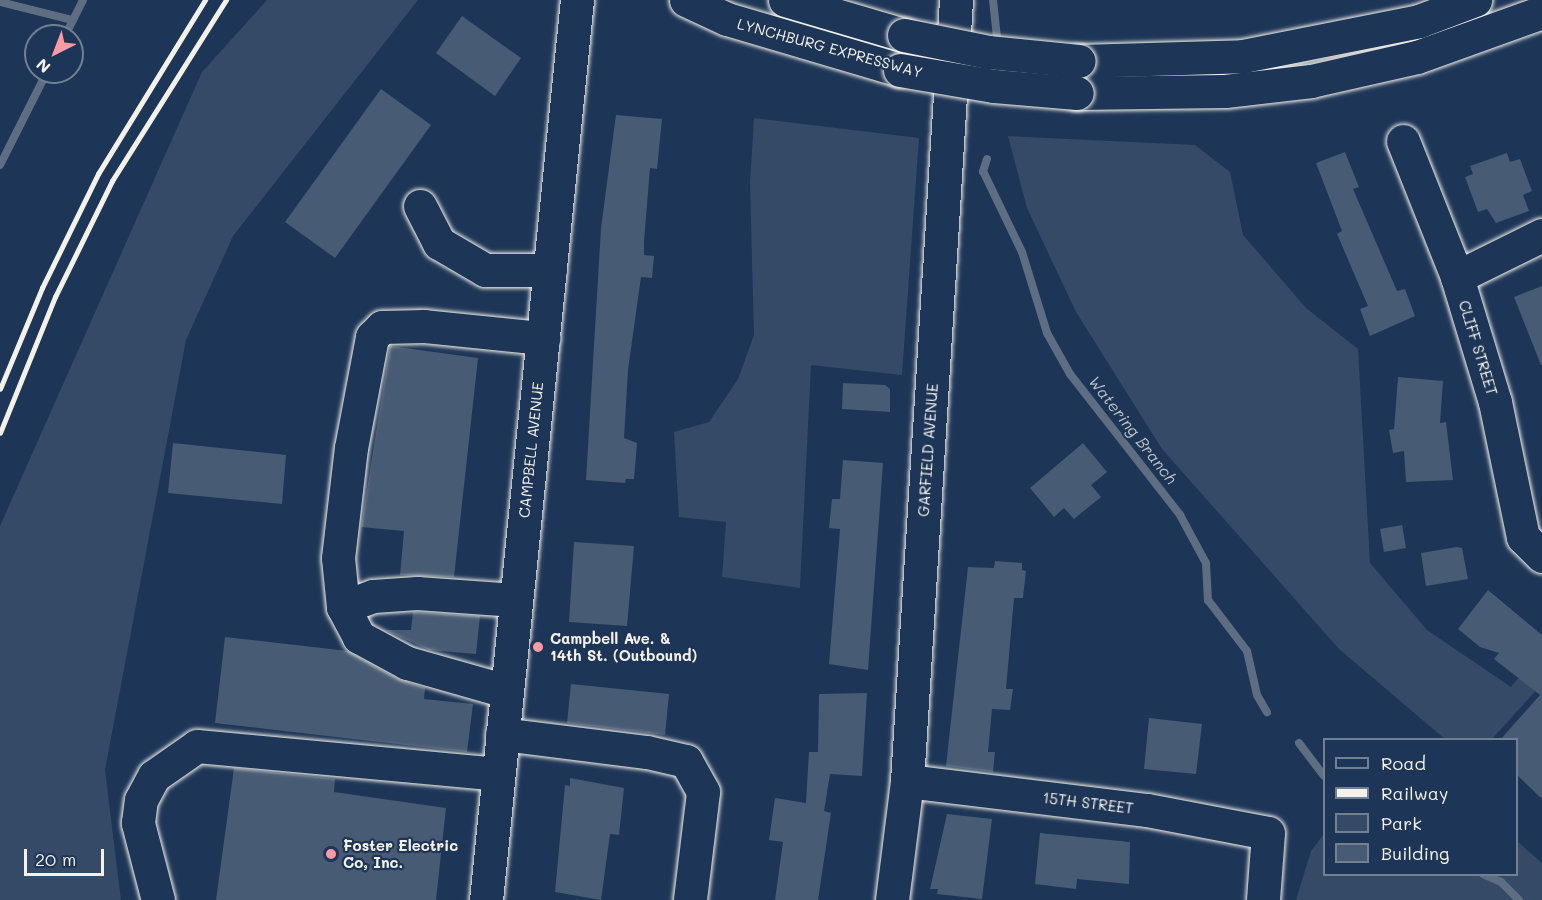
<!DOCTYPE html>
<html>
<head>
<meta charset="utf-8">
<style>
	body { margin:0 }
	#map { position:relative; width:1542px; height:900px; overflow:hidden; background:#1d3557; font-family:Mali,sans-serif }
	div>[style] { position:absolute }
	.green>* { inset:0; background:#354a67 }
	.stream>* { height:8px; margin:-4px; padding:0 4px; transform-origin:4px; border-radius:4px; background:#5e6d82 }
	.building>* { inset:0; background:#485b74 }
	.roads { filter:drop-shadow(0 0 2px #f4f1e8) drop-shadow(0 0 2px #f4f1e8) }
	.minor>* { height:33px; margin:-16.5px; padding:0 16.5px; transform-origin:16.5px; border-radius:16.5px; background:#1d3557 }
	.major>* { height:33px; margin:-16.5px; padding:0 16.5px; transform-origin:16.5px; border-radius:16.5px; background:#1d3557 }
	.highway>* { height:33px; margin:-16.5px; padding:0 16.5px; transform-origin:16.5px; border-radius:16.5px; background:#1d3557 }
	.rail>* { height:4.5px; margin:-2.25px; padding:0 2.25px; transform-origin:2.25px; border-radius:2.25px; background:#f4f1e8 }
	.bridges { filter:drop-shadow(0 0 2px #f4f1e8) drop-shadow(0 0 2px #f4f1e8) }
	.highway-bridge>* { height:33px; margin:-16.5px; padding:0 16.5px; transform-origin:16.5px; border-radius:16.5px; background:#1d3557 }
	.dots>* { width:16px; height:16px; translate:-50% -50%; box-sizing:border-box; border:3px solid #1d3557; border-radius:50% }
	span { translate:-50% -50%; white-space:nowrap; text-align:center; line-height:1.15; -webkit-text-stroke:4.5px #1d3557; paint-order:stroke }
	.street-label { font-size:15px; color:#f4f1e8 }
	.poi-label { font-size:15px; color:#f4f1e8; font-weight:700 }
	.left { translate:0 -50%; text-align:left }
	.water-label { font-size:16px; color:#c0c3c4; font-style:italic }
	.legend { position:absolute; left:1323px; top:738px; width:195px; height:138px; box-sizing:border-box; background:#1d3557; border:2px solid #738091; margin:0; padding:8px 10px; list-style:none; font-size:18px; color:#f4f1e8 }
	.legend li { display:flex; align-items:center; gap:12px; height:30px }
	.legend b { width:30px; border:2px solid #738091 }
	.north { position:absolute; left:24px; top:24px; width:60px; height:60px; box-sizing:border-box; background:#1d3557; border:2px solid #738091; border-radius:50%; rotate:222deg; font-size:16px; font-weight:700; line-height:24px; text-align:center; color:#f4f1e8 }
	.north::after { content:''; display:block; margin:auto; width:21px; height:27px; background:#ff9aa2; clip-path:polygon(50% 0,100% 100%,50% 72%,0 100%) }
	.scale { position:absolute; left:24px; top:849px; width:80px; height:27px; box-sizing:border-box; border:3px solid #f4f1e8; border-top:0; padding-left:8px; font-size:18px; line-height:21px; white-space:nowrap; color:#f4f1e8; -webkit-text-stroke:4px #1d3557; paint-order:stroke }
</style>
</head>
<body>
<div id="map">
	<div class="green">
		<i style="clip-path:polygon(267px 0,418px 0,233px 236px,186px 340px,105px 770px,121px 900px,0 900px,0 526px,202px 72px)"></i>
		<i style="clip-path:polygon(754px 118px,919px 138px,902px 375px,811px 365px,800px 588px,722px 577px,726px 522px,679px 517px,674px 432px,709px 422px,738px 379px,754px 335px,750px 183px)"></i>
		<i style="clip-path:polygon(1008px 136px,1195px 145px,1230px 172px,1243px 235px,1306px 308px,1358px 349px,1370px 563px,1427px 630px,1511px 687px,1542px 649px,1542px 684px,1492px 739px,1445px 739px,1339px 649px,1162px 449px,1076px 312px,1027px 208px)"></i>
		<i style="clip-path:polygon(1324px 834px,1324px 874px,1516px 874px,1517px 841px,1542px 863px,1542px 900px,1296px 900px,1311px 851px)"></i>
	</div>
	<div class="stream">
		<i style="left:993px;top:0;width:47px;rotate:83.9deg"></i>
		<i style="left:0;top:2px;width:75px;rotate:13.9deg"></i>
		<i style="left:65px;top:36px;width:40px;rotate:-63.4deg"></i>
		<i style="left:987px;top:159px;width:13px;rotate:108deg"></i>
		<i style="left:983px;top:171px;width:90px;rotate:64.3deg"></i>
		<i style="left:1022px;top:252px;width:85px;rotate:72.8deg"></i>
		<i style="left:1047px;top:333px;width:47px;rotate:60.7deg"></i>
		<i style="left:1070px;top:374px;width:179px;rotate:52deg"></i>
		<i style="left:1180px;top:515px;width:55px;rotate:61.6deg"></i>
		<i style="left:1206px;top:563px;width:37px;rotate:87deg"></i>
		<i style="left:1208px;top:600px;width:64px;rotate:52.6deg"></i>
		<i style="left:1247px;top:651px;width:45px;rotate:77.2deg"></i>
		<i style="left:1257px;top:695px;width:20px;rotate:60deg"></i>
		<i style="left:0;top:165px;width:104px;rotate:-63.2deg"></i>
		<i style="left:1299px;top:743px;width:41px;rotate:52.9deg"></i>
		<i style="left:1483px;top:874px;width:20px;rotate:24deg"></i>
		<i style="left:1501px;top:882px;width:25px;rotate:45deg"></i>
	</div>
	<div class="building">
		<i style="clip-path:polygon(462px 16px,521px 58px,495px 96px,436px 53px)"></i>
		<i style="clip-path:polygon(381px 89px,431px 125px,335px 258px,285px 222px)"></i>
		<i style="clip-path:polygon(616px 115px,662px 119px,657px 169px,650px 168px,644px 241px,644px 255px,654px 256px,652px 278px,641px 277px,628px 370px,624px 438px,637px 443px,634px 479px,626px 479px,625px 483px,586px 480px,601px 228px)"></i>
		<i style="clip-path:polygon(1345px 152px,1359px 187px,1353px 189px,1397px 291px,1405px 289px,1415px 316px,1370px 336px,1360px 309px,1368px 306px,1337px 234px,1342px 231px,1316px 163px)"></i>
		<i style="clip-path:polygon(1507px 153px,1510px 162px,1520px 159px,1532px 191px,1523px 195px,1529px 211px,1496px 223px,1487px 209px,1478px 212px,1465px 177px,1473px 174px,1470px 166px)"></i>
		<i style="clip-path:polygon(1542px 286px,1542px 365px,1541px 365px,1514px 297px)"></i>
		<i style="clip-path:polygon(390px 346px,478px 358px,454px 577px,400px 575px,404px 531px,361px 527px)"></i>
		<i style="clip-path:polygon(1398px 377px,1443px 381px,1440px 423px,1446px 422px,1453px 480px,1406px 482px,1404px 451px,1393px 453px,1389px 430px,1394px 429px)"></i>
		<i style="clip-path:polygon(843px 383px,885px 385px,890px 389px,890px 412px,842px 409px)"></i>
		<i style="clip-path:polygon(173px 443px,286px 455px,282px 504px,168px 493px)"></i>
		<i style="clip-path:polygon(1083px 443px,1107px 472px,1091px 485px,1101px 497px,1074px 519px,1064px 508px,1054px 517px,1030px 488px)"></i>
		<i style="clip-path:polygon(843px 460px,883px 463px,868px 670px,829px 664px,840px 529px,829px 528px,832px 499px,840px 499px)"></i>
		<i style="clip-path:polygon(1402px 525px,1406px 548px,1384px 552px,1380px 529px)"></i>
		<i style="clip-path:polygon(574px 542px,634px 546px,627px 626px,569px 622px)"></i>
		<i style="clip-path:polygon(1457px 547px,1462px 548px,1468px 579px,1426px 586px,1421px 553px)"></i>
		<i style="clip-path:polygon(995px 561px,1022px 563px,1022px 570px,1026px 571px,1023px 598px,1014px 598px,1006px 689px,1013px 689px,1010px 710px,992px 709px,988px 752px,995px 752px,993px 772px,946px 766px,968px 567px,994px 568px)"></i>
		<i style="clip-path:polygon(1488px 590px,1542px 635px,1542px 799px,1516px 774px,1516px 740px,1500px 740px,1540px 695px,1494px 659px,1499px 653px,1480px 647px,1458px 629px)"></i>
		<i style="clip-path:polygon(413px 612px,480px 616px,476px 654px,429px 650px,385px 630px,411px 630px)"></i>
		<i style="clip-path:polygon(225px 637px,348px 651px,398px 679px,425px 688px,424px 699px,473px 704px,467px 752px,215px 723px)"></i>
		<i style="clip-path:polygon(571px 684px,669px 694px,665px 735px,567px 723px)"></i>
		<i style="clip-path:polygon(867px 693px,862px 776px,830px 774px,824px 811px,831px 813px,818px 900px,775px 900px,783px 842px,769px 840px,775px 798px,806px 803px,809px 752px,818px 752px,819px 694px)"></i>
		<i style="clip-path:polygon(1149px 718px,1202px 724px,1196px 774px,1144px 769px)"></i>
		<i style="clip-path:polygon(234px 768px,335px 779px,334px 792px,446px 808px,436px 900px,216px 900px)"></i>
		<i style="clip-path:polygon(570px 778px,624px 788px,619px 835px,610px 834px,601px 900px,555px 892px,565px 785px,570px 786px)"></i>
		<i style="clip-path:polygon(947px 814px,992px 819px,982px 899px,937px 894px,938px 889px,930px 889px)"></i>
		<i style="clip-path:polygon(1040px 833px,1130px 842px,1129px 884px,1077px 879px,1076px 889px,1035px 884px)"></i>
	</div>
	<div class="roads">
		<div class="minor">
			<i style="left:1403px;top:141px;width:146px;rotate:68.3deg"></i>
			<i style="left:1457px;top:277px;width:131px;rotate:73.1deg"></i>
			<i style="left:1495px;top:402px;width:138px;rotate:78.3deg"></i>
			<i style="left:1523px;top:537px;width:27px;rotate:45deg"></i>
			<i style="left:420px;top:206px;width:42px;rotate:62.8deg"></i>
			<i style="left:439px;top:243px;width:53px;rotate:30.4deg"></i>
			<i style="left:485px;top:270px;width:65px"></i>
			<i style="left:1457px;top:277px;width:95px;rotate:-26.3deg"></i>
			<i style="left:343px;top:607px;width:32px;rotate:-20deg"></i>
			<i style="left:373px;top:596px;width:44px;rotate:-3.9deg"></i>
			<i style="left:417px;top:593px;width:98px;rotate:4.1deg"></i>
			<i style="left:506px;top:691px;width:103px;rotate:-164.2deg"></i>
			<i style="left:407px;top:663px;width:55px;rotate:-151.6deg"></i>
			<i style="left:359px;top:637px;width:34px;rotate:-118deg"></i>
			<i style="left:343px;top:607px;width:49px;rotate:-95.8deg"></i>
			<i style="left:338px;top:558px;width:111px;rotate:-83.3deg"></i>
			<i style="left:351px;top:448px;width:113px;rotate:-79.3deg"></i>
			<i style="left:372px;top:337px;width:14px;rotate:-45deg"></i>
			<i style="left:382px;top:327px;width:42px;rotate:-1.4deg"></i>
			<i style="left:424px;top:326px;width:120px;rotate:5.8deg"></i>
			<i style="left:502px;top:734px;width:146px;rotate:7.1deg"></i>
			<i style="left:647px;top:752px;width:40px;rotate:13deg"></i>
			<i style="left:686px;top:761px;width:35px;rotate:61deg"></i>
			<i style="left:703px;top:792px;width:109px;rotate:96.9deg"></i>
			<i style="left:907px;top:781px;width:242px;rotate:6.9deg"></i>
			<i style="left:1147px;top:810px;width:123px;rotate:10.8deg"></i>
			<i style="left:1268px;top:833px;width:67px;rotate:94.3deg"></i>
			<i style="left:158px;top:900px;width:80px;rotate:-104.6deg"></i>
			<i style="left:138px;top:823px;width:23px;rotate:-83deg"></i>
			<i style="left:141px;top:800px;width:27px;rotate:-62deg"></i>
			<i style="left:154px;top:776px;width:52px;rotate:-34.9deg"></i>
			<i style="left:197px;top:746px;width:302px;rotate:5.3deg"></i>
			<i style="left:892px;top:900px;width:120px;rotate:-82.8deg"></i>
			<i style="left:907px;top:781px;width:783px;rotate:-86.41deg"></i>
		</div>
		<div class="major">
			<i style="left:486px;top:900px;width:905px;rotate:-84.23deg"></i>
		</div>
		<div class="highway">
			<i style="left:686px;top:0;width:45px;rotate:24.9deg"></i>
			<i style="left:727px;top:19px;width:180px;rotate:16.4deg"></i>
			<i style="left:785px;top:0;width:124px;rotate:16.4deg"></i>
			<i style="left:1079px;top:61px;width:164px;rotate:-1.7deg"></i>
			<i style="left:1243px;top:56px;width:179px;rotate:-11.2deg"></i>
			<i style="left:1419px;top:21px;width:60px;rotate:-20.6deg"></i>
			<i style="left:1077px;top:93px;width:148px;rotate:-0.8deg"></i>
			<i style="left:1225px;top:91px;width:87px;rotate:-6.6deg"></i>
			<i style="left:1311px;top:81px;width:109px;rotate:-12.8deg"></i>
			<i style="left:1417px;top:57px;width:133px;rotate:-19.8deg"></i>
		</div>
	</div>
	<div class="rail">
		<i style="left:0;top:389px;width:109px;rotate:-67.4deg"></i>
		<i style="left:42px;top:288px;width:127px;rotate:-63.8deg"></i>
		<i style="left:98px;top:174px;width:204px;rotate:-58.4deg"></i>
		<i style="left:0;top:433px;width:147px;rotate:-68deg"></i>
		<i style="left:55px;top:297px;width:129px;rotate:-63.8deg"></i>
		<i style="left:112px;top:181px;width:214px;rotate:-57.8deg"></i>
	</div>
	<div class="bridges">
		<div class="highway-bridge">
			<i style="left:904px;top:35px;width:86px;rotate:11.4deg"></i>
			<i style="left:988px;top:52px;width:91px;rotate:5.6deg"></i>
			<i style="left:900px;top:70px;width:95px;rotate:9.7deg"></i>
			<i style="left:994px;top:86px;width:83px;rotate:4.8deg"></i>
		</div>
	</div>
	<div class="dots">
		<i style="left:538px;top:647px;background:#ff9aa2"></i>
		<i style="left:331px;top:854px;background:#ff9aa2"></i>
	</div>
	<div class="street-label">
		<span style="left:830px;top:48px;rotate:15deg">LYNCHBURG EXPRESSWAY</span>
		<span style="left:1478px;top:348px;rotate:73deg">CLIFF STREET</span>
		<span style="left:531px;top:450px;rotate:-84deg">CAMPBELL AVENUE</span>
		<span style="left:928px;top:450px;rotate:-86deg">GARFIELD AVENUE</span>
		<span style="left:1088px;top:803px;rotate:7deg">15TH STREET</span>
	</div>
	<div class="poi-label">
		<span class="left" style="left:550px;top:647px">Campbell Ave. &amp;<br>14th St. (Outbound)</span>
		<span class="left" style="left:343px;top:854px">Foster Electric<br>Co, Inc.</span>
	</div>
	<div class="water-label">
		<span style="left:1133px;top:430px;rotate:52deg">Watering Branch</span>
	</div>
	<ul class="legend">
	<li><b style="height:8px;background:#1d3557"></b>Road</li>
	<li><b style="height:8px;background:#f4f1e8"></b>Railway</li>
	<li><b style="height:16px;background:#354a67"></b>Park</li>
	<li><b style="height:16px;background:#485b74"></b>Building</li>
	</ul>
	<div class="north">N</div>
	<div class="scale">20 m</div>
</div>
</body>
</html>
